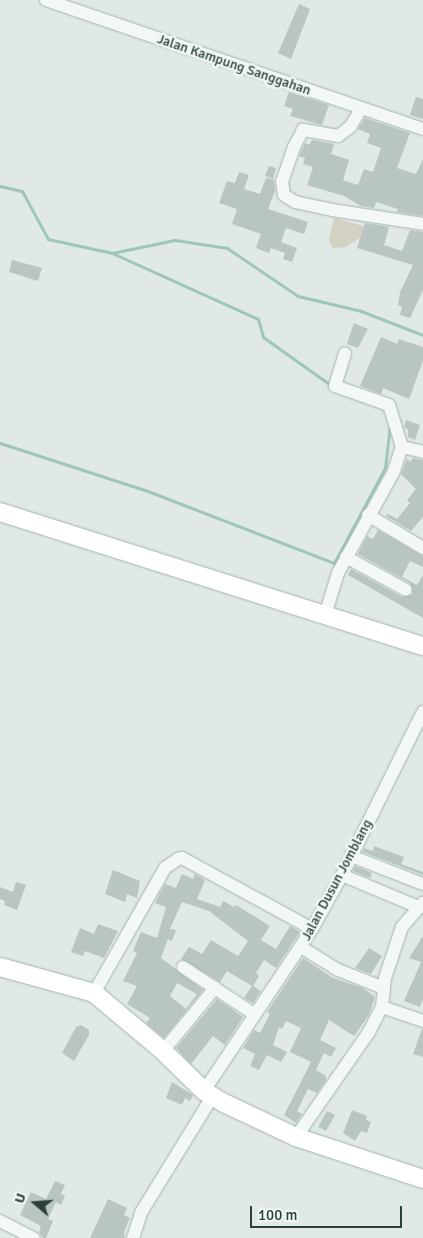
<!DOCTYPE html>
<html>
<head>
<meta charset="utf-8">
<style>
	body { margin:0 }
	#map { position:relative; width:423px; height:1238px; overflow:hidden; background:#e1e9e7; font-family:Signika,sans-serif }
	div>[style] { position:absolute }
	.green>* { inset:0; background:#d2d1c2 }
	.stream>* { height:3px; margin:-1.5px; padding:0 1.5px; transform-origin:1.5px; border-radius:1.5px; background:#9dc7b9 }
	.building>* { inset:0; background:#b8c5c2 }
	.roads { filter:drop-shadow(0 0 1px #a6b3b0) drop-shadow(0 0 1px #a6b3b0) }
	.street>* { height:12px; margin:-6px; padding:0 6px; transform-origin:6px; border-radius:6px; background:#f3f7f7 }
	.secondary>* { height:18px; margin:-9px; padding:0 9px; transform-origin:9px; border-radius:9px; background:#fff }
	span { translate:-50% -50%; white-space:nowrap; text-align:center; line-height:1.15; -webkit-text-stroke:5px #f0f6f5; paint-order:stroke }
	.street-label { font-size:14px; color:#2a403b }
	.north { position:absolute; left:10px; top:1178px; width:50px; height:50px; -webkit-text-stroke:4px #f0f6f5; paint-order:stroke; rotate:288deg; font-size:14px; font-weight:700; line-height:20px; text-align:center; color:#2a403b }
	.north::after { content:''; display:block; margin:auto; width:18px; height:22px; background:#2a403b; clip-path:polygon(50% 0,100% 100%,50% 72%,0 100%) }
	.scale { position:absolute; left:250px; top:1206px; width:152px; height:22px; box-sizing:border-box; border:2px solid #2a403b; border-top:0; padding-left:6px; font-size:15px; line-height:18px; white-space:nowrap; color:#2a403b; -webkit-text-stroke:4px #f0f6f5; paint-order:stroke }
</style>
</head>
<body>
<div id="map">
	<div class="green">
		<i style="clip-path:polygon(334px 218px,374px 229px,346px 247px,333px 248px,329px 240px)"></i>
	</div>
	<div class="stream">
		<i style="left:0;top:186px;width:23px;rotate:13deg"></i>
		<i style="left:22px;top:191px;width:55px;rotate:61.6deg"></i>
		<i style="left:48px;top:239px;width:66px;rotate:12.3deg"></i>
		<i style="left:112px;top:253px;width:64px;rotate:-11.7deg"></i>
		<i style="left:175px;top:240px;width:53px;rotate:8.7deg"></i>
		<i style="left:227px;top:248px;width:86px;rotate:34.1deg"></i>
		<i style="left:298px;top:296px;width:65px;rotate:13.4deg"></i>
		<i style="left:361px;top:311px;width:66px;rotate:21.2deg"></i>
		<i style="left:112px;top:253px;width:160px;rotate:24.3deg"></i>
		<i style="left:258px;top:319px;width:19px;rotate:74deg"></i>
		<i style="left:263px;top:337px;width:85px;rotate:35.4deg"></i>
		<i style="left:0;top:443px;width:152px;rotate:18deg"></i>
		<i style="left:145px;top:490px;width:203px;rotate:21.1deg"></i>
		<i style="left:334px;top:563px;width:108px;rotate:-61.8deg"></i>
		<i style="left:385px;top:468px;width:43px;rotate:-83.4deg"></i>
	</div>
	<div class="building">
		<i style="clip-path:polygon(299px 4px,310px 9px,291px 59px,278px 53px)"></i>
		<i style="clip-path:polygon(289px 92px,329px 105px,322px 125px,290px 116px,293px 109px,284px 106px)"></i>
		<i style="clip-path:polygon(416px 97px,423px 99px,423px 119px,410px 115px)"></i>
		<i style="clip-path:polygon(365px 118px,410px 133px,397px 168px,416px 174px,423px 159px,423px 216px,397px 212px,398px 209px,376px 202px,374px 208px,361px 206px,344px 196px,307px 185px,313px 167px,303px 164px,305px 158px,299px 156px,305px 143px,309px 145px,312px 140px,334px 144px,331px 154px,349px 160px,343px 180px,358px 185px,364px 169px,373px 172px,381px 148px,367px 143px,370px 134px,358px 129px)"></i>
		<i style="clip-path:polygon(269px 166px,276px 168px,273px 179px,265px 176px)"></i>
		<i style="clip-path:polygon(239px 172px,249px 175px,244px 189px,260px 194px,266px 178px,274px 180px,275px 191px,268px 209px,308px 222px,304px 234px,286px 228px,281px 242px,297px 248px,292px 262px,283px 259px,285px 253px,271px 248px,269px 253px,256px 248px,261px 234px,232px 224px,237px 209px,219px 203px,227px 181px,235px 183px)"></i>
		<i style="clip-path:polygon(365px 223px,389px 227px,384px 245px,402px 251px,410px 230px,423px 232px,423px 290px,410px 318px,400px 315px,402px 307px,398px 305px,400px 292px,413px 265px,357px 248px)"></i>
		<i style="clip-path:polygon(12px 260px,42px 268px,38px 281px,9px 272px)"></i>
		<i style="clip-path:polygon(354px 323px,368px 329px,358px 348px,347px 344px)"></i>
		<i style="clip-path:polygon(381px 337px,397px 344px,399px 339px,423px 347px,423px 361px,409px 399px,383px 388px,381px 394px,360px 386px)"></i>
		<i style="clip-path:polygon(406px 420px,420px 425px,415px 440px,408px 437px,408px 430px,404px 427px)"></i>
		<i style="clip-path:polygon(412px 458px,423px 460px,423px 517px,411px 531px,386px 516px,388px 514px,397px 519px,410px 503px,407px 500px,416px 489px,401px 474px,407px 459px,411px 462px)"></i>
		<i style="clip-path:polygon(378px 530px,423px 556px,423px 567px,410px 561px,402px 577px,417px 585px,423px 575px,423px 618px,348px 575px,351px 569px,402px 597px,413px 594px,410px 583px,358px 554px,367px 536px,373px 539px)"></i>
		<i style="clip-path:polygon(374px 846px,404px 857px,401px 864px,423px 872px,423px 875px,363px 852px,364px 848px,373px 851px)"></i>
		<i style="clip-path:polygon(355px 866px,372px 873px,370px 878px,353px 871px)"></i>
		<i style="clip-path:polygon(113px 870px,140px 881px,137px 898px,127px 894px,125px 902px,105px 894px)"></i>
		<i style="clip-path:polygon(evenodd,182px 874px,193px 879px,195px 874px,205px 880px,197px 899px,220px 907px,223px 901px,234px 907px,236px 905px,270px 926px,261px 940px,276px 949px,290px 926px,300px 932px,276px 968px,264px 960px,256px 973px,259px 976px,253px 986px,261px 991px,253px 1003px,244px 998px,252px 986px,227px 971px,220px 982px,181px 959px,189px 947px,202px 954px,211px 940px,238px 956px,248px 941px,209px 911px,182px 902px,170px 929px,176px 930px,172px 941px,168px 939px,161px 958px,203px 990px,164px 1038px,146px 1023px,150px 1018px,127px 1004px,137px 986px,123px 981px,137px 953px,133px 951px,141px 932px,157px 938px,166px 907px,155px 903px,165px 884px,176px 888px,182px 874px,177px 983px,197px 994px,186px 1009px,170px 996px,177px 983px)"></i>
		<i style="clip-path:polygon(16px 882px,26px 885px,17px 910px,4px 905px,5px 901px,0 899px,0 887px,13px 892px)"></i>
		<i style="clip-path:polygon(98px 924px,118px 931px,104px 958px,85px 951px,83px 956px,71px 952px,80px 928px,94px 934px)"></i>
		<i style="clip-path:polygon(423px 936px,423px 999px,420px 1007px,404px 1001px,421px 962px,409px 958px)"></i>
		<i style="clip-path:polygon(369px 948px,382px 956px,371px 974px,355px 968px)"></i>
		<i style="clip-path:polygon(303px 958px,333px 978px,363px 988px,375px 997px,369px 1015px,354px 1036px,329px 1020px,320px 1040px,336px 1048px,331px 1057px,324px 1053px,316px 1070px,326px 1076px,326px 1080px,317px 1093px,308px 1089px,297px 1111px,302px 1114px,296px 1123px,284px 1115px,311px 1062px,290px 1052px,301px 1028px,286px 1021px,282px 1029px,279px 1027px,273px 1045px,287px 1052px,281px 1062px,267px 1055px,259px 1070px,250px 1066px,255px 1054px,243px 1048px,254px 1030px,260px 1033px,270px 1014px,267px 1012px)"></i>
		<i style="clip-path:polygon(217px 999px,243px 1017px,225px 1045px,213px 1036px,191px 1064px,176px 1048px)"></i>
		<i style="clip-path:polygon(81px 1025px,89px 1030px,89px 1035px,74px 1061px,62px 1053px,76px 1027px)"></i>
		<i style="clip-path:polygon(422px 1029px,423px 1029px,423px 1057px,413px 1054px)"></i>
		<i style="clip-path:polygon(172px 1082px,193px 1095px,190px 1101px,185px 1098px,182px 1105px,166px 1098px)"></i>
		<i style="clip-path:polygon(352px 1110px,367px 1116px,366px 1120px,371px 1122px,367px 1133px,361px 1131px,355px 1141px,343px 1133px)"></i>
		<i style="clip-path:polygon(327px 1111px,335px 1115px,326px 1131px,318px 1127px)"></i>
		<i style="clip-path:polygon(55px 1181px,65px 1185px,61px 1194px,65px 1196px,61px 1205px,56px 1202px,48px 1219px,53px 1221px,46px 1238px,43px 1238px,39px 1232px,41px 1226px,20px 1215px,31px 1192px,46px 1199px)"></i>
		<i style="clip-path:polygon(108px 1199px,127px 1208px,124px 1215px,130px 1218px,124px 1232px,125px 1238px,90px 1238px)"></i>
	</div>
	<div class="roads">
		<div class="street">
			<i style="left:46px;top:0;width:398px;rotate:18.9deg"></i>
			<i style="left:361px;top:109px;width:21px;rotate:121deg"></i>
			<i style="left:350px;top:127px;width:15px;rotate:143deg"></i>
			<i style="left:338px;top:136px;width:36px;rotate:-170deg"></i>
			<i style="left:303px;top:130px;width:19px;rotate:118deg"></i>
			<i style="left:294px;top:147px;width:36px;rotate:109deg"></i>
			<i style="left:282px;top:181px;width:14px;rotate:82deg"></i>
			<i style="left:284px;top:195px;width:13px;rotate:32deg"></i>
			<i style="left:295px;top:202px;width:38px;rotate:12deg"></i>
			<i style="left:332px;top:210px;width:92px;rotate:8.7deg"></i>
			<i style="left:402px;top:447px;width:22px;rotate:13deg"></i>
			<i style="left:368px;top:515px;width:64px;rotate:31deg"></i>
			<i style="left:346px;top:557px;width:68px;rotate:28.8deg"></i>
			<i style="left:325px;top:615px;width:44px;rotate:-72.8deg"></i>
			<i style="left:338px;top:573px;width:116px;rotate:-61.2deg"></i>
			<i style="left:394px;top:471px;width:25px;rotate:-72deg"></i>
			<i style="left:402px;top:447px;width:44px;rotate:-107.2deg"></i>
			<i style="left:389px;top:405px;width:57px;rotate:-160.6deg"></i>
			<i style="left:335px;top:386px;width:34px;rotate:-73deg"></i>
			<i style="left:351px;top:856px;width:77px;rotate:21.3deg"></i>
			<i style="left:342px;top:875px;width:82px;rotate:22.8deg"></i>
			<i style="left:301px;top:947px;width:44px;rotate:31.9deg"></i>
			<i style="left:338px;top:970px;width:49px;rotate:21.4deg"></i>
			<i style="left:183px;top:967px;width:85px;rotate:33.5deg"></i>
			<i style="left:94px;top:993px;width:144px;rotate:-60.4deg"></i>
			<i style="left:165px;top:868px;width:16px;rotate:-35deg"></i>
			<i style="left:178px;top:859px;width:4px;rotate:-14deg"></i>
			<i style="left:182px;top:858px;width:148px;rotate:28.6deg"></i>
			<i style="left:382px;top:1007px;width:43px;rotate:18.9deg"></i>
			<i style="left:163px;top:1051px;width:82px;rotate:-50.5deg"></i>
			<i style="left:204px;top:1091px;width:195px;rotate:-56.3deg"></i>
			<i style="left:312px;top:929px;width:62px;rotate:-60.9deg"></i>
			<i style="left:342px;top:875px;width:182px;rotate:-63.6deg"></i>
			<i style="left:296px;top:1137px;width:128px;rotate:-55.2deg"></i>
			<i style="left:369px;top:1032px;width:28px;rotate:-63deg"></i>
			<i style="left:382px;top:1007px;width:29px;rotate:-84deg"></i>
			<i style="left:385px;top:978px;width:54px;rotate:-71.6deg"></i>
			<i style="left:402px;top:927px;width:32px;rotate:-49deg"></i>
			<i style="left:0;top:1221px;width:38px;rotate:27deg"></i>
			<i style="left:133px;top:1238px;width:28px;rotate:-72deg"></i>
			<i style="left:142px;top:1211px;width:134px;rotate:-58.4deg"></i>
		</div>
		<div class="secondary">
			<i style="left:0;top:512px;width:444px;rotate:17.6deg"></i>
			<i style="left:0;top:967px;width:98px;rotate:15.5deg"></i>
			<i style="left:94px;top:993px;width:90px;rotate:40deg"></i>
			<i style="left:163px;top:1051px;width:57px;rotate:44.3deg"></i>
			<i style="left:204px;top:1091px;width:23px;rotate:31deg"></i>
			<i style="left:224px;top:1103px;width:80px;rotate:25.3deg"></i>
			<i style="left:296px;top:1137px;width:134px;rotate:18.3deg"></i>
		</div>
	</div>
	<div class="street-label">
		<span style="left:234px;top:65px;rotate:19deg">Jalan Kampung Sanggahan</span>
		<span style="left:337px;top:880px;rotate:-62deg">Jalan Dusun Jomblang</span>
	</div>
	<div class="north">U</div>
	<div class="scale">100 m</div>
</div>
</body>
</html>
